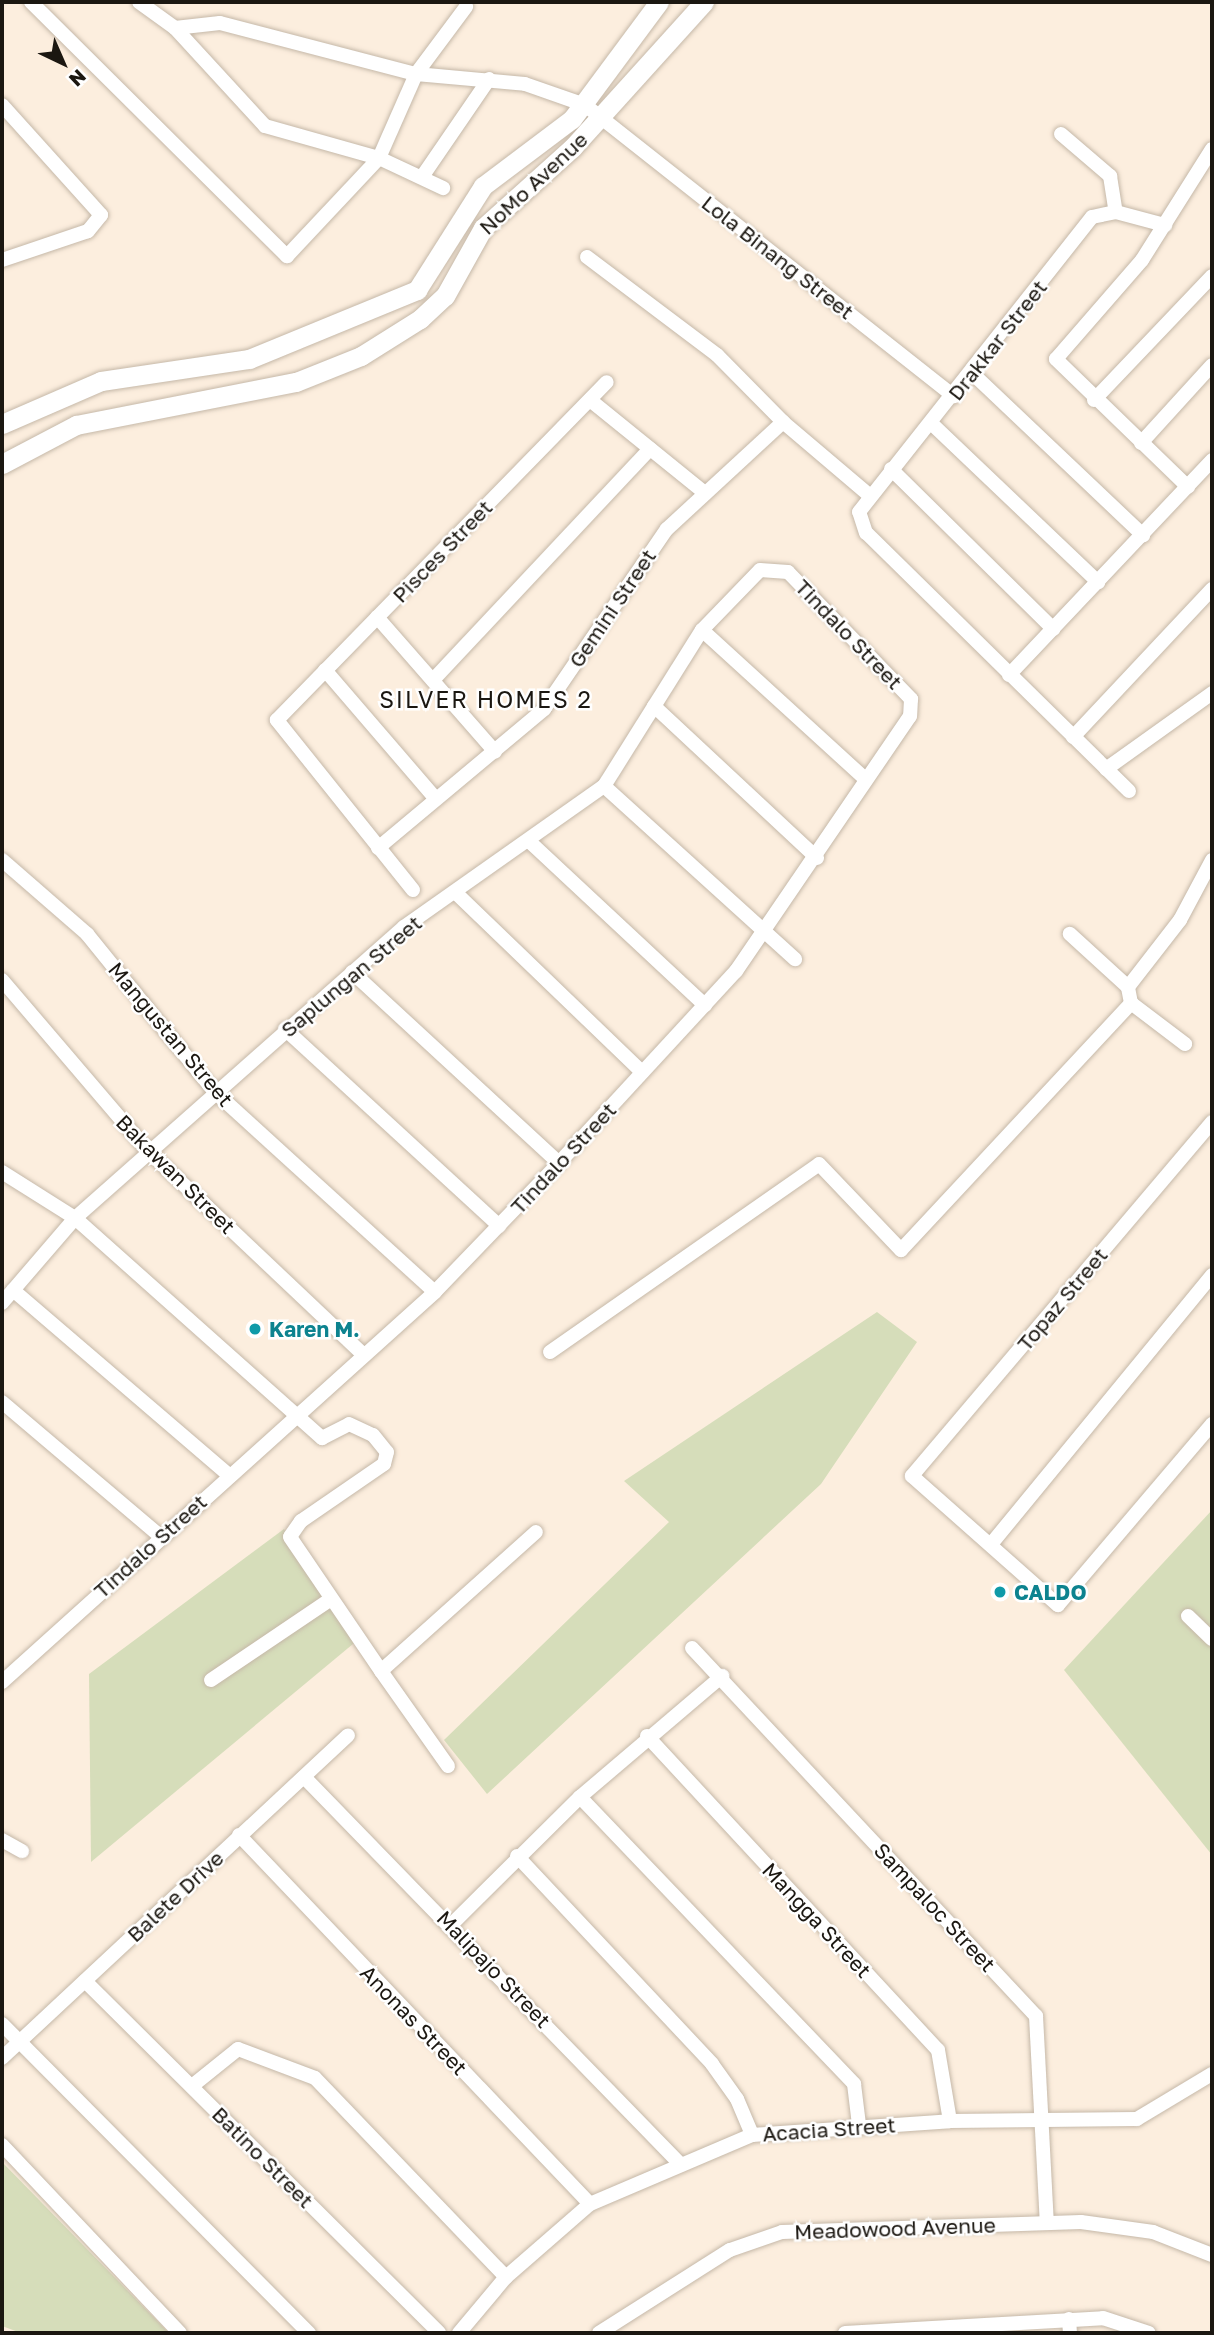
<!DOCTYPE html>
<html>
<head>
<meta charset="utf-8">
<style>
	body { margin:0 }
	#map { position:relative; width:1214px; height:2335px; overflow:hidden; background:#fceede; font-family:"Golos Text",sans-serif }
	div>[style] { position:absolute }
	.green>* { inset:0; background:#d6ddba }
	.roads { filter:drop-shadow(0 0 2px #c5b8a8) drop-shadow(0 0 2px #c5b8a8) }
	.street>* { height:14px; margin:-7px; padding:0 7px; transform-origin:7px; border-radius:7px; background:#fff }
	.secondary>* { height:19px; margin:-9.5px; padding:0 9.5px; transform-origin:9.5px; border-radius:9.5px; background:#fff }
	.dots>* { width:19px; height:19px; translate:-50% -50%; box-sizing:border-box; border:4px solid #fff; border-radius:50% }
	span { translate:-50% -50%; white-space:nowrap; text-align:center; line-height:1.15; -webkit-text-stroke:5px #fff; paint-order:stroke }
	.street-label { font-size:21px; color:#1b1711 }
	.culture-label { font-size:21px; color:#0d838f; font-weight:700 }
	.left { translate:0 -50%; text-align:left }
	.neighbourhood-label { font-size:23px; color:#1b1711; letter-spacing:2px }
	.frame { position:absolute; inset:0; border:4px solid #1b1711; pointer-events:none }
	.north { position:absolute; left:28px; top:28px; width:70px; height:70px; -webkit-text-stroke:5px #fff; paint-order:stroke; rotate:136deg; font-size:19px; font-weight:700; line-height:28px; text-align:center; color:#1b1711 }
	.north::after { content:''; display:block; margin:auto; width:24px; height:32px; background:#1b1711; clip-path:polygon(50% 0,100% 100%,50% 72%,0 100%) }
</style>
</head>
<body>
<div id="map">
	<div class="green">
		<i style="clip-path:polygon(877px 1312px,917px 1342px,821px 1484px,487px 1794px,444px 1740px,669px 1522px,624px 1481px)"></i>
		<i style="clip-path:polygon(1212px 1510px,1212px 1855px,1064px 1670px)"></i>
		<i style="clip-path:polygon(284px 1529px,359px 1639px,91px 1862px,89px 1674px)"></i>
		<i style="clip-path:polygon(2px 2162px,169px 2333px,21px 2333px,2px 2326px)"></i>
	</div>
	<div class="roads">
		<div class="street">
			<i style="left:31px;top:2px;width:361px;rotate:44.8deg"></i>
			<i style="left:287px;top:256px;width:134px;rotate:-46.8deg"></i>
			<i style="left:379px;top:158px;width:92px;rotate:-66.2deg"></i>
			<i style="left:416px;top:74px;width:84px;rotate:-53.3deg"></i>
			<i style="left:139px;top:2px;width:44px;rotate:35.8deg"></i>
			<i style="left:175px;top:28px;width:133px;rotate:47.4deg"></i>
			<i style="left:265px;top:126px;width:118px;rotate:15.7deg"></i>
			<i style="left:379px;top:158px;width:71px;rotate:25.1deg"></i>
			<i style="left:175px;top:28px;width:45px;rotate:-6.3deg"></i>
			<i style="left:220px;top:23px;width:203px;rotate:14.6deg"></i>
			<i style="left:416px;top:74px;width:109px;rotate:5.2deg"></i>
			<i style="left:525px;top:84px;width:64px;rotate:19.3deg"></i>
			<i style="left:585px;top:105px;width:470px;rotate:38.3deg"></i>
			<i style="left:2px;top:105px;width:148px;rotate:48deg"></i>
			<i style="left:101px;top:215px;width:21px;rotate:129deg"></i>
			<i style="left:88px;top:231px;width:91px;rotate:161.4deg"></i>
			<i style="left:1061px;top:134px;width:65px;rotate:40.6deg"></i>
			<i style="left:1110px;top:176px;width:36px;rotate:81deg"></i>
			<i style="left:424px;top:174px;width:115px;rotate:-55.6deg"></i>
			<i style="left:587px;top:257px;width:163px;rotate:37deg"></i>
			<i style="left:717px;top:355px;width:94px;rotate:45.4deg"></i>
			<i style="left:783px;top:422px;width:113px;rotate:40.3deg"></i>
			<i style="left:972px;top:373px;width:236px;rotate:43.5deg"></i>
			<i style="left:590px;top:400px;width:148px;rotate:39deg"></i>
			<i style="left:1094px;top:400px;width:171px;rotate:-46.4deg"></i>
			<i style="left:931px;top:423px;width:231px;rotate:43.6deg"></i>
			<i style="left:1141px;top:443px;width:105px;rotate:-47.7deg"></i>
			<i style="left:891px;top:469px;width:228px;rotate:44.6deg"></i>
			<i style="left:1188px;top:487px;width:184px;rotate:-135.9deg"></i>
			<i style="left:1056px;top:359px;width:131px;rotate:-49deg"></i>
			<i style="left:1142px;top:260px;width:131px;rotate:-57.8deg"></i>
			<i style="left:377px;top:617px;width:179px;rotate:48.8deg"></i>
			<i style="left:702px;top:630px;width:222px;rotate:42.4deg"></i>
			<i style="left:325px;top:670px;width:170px;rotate:49.3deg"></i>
			<i style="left:1009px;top:675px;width:296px;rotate:-46.6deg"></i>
			<i style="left:433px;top:680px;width:317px;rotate:-46.8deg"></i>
			<i style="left:654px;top:706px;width:223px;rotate:43deg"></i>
			<i style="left:1073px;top:737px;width:203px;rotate:-46.8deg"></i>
			<i style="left:1106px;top:769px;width:130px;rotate:-35.6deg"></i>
			<i style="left:604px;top:786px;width:258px;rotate:42.2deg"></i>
			<i style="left:1129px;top:791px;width:368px;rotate:-135.5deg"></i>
			<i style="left:866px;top:533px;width:22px;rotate:-108deg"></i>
			<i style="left:859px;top:512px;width:376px;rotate:-51.7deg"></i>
			<i style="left:1092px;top:217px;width:25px;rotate:-12deg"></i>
			<i style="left:1116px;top:212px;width:51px;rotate:14.9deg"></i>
			<i style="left:531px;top:843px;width:238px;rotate:43deg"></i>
			<i style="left:378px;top:848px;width:217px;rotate:-39.9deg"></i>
			<i style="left:544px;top:709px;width:218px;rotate:-55.7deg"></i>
			<i style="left:667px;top:529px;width:158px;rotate:-42.7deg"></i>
			<i style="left:2px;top:860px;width:113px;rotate:41deg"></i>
			<i style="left:87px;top:934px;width:203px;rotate:51deg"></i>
			<i style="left:215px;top:1092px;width:297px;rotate:42.3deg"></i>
			<i style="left:413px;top:890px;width:218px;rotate:-128.7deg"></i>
			<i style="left:277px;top:720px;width:472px;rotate:-45.7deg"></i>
			<i style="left:457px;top:894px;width:257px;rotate:43.9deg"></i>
			<i style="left:352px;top:972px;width:282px;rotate:42.7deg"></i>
			<i style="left:2px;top:980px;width:225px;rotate:49.5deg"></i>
			<i style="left:148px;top:1151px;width:297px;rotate:43.4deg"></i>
			<i style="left:1128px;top:987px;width:85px;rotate:-52.2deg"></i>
			<i style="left:1180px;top:920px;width:68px;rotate:-61.9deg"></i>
			<i style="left:1131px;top:1003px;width:68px;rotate:37.2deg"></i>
			<i style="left:285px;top:1029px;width:291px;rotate:42.6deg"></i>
			<i style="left:1212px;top:1122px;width:464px;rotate:130.3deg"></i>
			<i style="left:912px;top:1476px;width:195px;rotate:41.5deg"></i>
			<i style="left:1058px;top:1605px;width:238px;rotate:-49.6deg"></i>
			<i style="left:2px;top:1172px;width:86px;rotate:32.2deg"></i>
			<i style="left:75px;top:1218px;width:331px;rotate:41.7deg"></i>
			<i style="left:322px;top:1438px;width:30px;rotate:-27deg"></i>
			<i style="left:349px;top:1424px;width:26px;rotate:25deg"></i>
			<i style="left:373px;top:1435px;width:22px;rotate:51deg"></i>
			<i style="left:387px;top:1452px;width:12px;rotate:104deg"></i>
			<i style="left:384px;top:1464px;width:101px;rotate:145.5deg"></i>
			<i style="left:301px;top:1521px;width:19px;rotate:125deg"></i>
			<i style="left:290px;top:1537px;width:162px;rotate:55.8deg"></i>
			<i style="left:13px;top:1290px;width:284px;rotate:40.6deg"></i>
			<i style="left:2px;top:1303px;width:112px;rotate:-49.3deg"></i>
			<i style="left:75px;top:1218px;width:439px;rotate:-41.5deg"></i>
			<i style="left:404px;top:927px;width:245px;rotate:-35.2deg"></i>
			<i style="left:604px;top:786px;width:184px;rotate:-57.9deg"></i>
			<i style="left:702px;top:630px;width:83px;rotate:-46deg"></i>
			<i style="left:760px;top:570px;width:28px;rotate:4deg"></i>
			<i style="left:788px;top:572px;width:177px;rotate:45.9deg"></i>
			<i style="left:911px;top:699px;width:17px;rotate:93deg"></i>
			<i style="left:910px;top:716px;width:309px;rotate:124.3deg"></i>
			<i style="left:736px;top:971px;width:261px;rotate:132.7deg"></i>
			<i style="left:559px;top:1163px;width:179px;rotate:133.9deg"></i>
			<i style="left:435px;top:1292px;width:583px;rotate:137.99deg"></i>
			<i style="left:550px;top:1352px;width:328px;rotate:-34.9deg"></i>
			<i style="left:819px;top:1164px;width:119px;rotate:46.4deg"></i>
			<i style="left:901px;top:1250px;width:338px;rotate:-47deg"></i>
			<i style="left:1131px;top:1003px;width:16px;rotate:-101deg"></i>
			<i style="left:1128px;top:987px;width:79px;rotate:-137.6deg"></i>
			<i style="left:2px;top:1402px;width:207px;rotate:40.3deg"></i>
			<i style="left:992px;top:1543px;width:347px;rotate:-50.6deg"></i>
			<i style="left:1188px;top:1616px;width:33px;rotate:44deg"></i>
			<i style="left:692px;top:1648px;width:504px;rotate:46.93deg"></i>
			<i style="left:1036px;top:2016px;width:207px;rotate:87deg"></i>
			<i style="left:211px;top:1680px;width:141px;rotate:-34deg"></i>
			<i style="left:647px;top:1736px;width:428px;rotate:47.2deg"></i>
			<i style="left:938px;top:2050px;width:72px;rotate:80.4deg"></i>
			<i style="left:448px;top:1766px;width:116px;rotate:-125.2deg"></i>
			<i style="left:381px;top:1671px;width:208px;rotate:-41.9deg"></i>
			<i style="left:306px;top:1779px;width:535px;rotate:45.83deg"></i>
			<i style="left:580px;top:1797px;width:397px;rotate:46.3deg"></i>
			<i style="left:854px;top:2084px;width:41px;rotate:83deg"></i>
			<i style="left:239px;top:1835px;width:509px;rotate:46.43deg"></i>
			<i style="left:2px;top:1840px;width:23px;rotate:29deg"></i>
			<i style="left:517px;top:1856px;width:285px;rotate:46.8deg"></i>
			<i style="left:712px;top:2064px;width:43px;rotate:54.5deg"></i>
			<i style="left:737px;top:2099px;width:39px;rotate:67deg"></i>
			<i style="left:452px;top:1924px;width:180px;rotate:-44.8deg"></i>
			<i style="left:580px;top:1797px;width:187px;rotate:-40.4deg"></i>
			<i style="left:85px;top:1981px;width:499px;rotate:44.8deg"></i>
			<i style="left:2px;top:2024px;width:436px;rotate:45.2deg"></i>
			<i style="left:2px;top:2058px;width:473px;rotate:-43deg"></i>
			<i style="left:192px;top:2086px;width:59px;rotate:-38.8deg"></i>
			<i style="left:238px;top:2049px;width:82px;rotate:20.6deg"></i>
			<i style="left:315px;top:2078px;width:276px;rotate:46.2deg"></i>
			<i style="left:2px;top:2145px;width:259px;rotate:46.6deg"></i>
			<i style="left:1069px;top:2319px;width:14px;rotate:86deg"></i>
			<i style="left:459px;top:2333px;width:73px;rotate:-50deg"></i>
			<i style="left:506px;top:2277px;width:111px;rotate:-41deg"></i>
			<i style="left:590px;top:2204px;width:176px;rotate:-23.1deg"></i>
			<i style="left:752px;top:2135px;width:198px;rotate:-4deg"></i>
			<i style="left:950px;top:2121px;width:187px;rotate:-0.6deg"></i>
			<i style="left:1137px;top:2119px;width:87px;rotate:-31deg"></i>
			<i style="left:599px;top:2333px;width:155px;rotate:-32.4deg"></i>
			<i style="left:730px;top:2250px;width:55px;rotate:-19.1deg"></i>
			<i style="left:782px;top:2232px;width:299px;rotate:-1.9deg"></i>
			<i style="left:1081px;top:2222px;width:73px;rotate:7.9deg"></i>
			<i style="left:1153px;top:2232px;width:63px;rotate:21.3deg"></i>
			<i style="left:845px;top:2333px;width:258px;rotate:-3.3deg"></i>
			<i style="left:1103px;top:2318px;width:48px;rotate:18.1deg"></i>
		</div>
		<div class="secondary">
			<i style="left:2px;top:424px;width:108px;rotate:-23.5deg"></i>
			<i style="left:101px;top:381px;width:150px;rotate:-8.5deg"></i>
			<i style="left:249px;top:359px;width:182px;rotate:-22.3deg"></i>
			<i style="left:417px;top:290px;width:123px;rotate:-57.6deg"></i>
			<i style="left:483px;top:186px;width:111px;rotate:-37deg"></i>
			<i style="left:572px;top:119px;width:146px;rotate:-53.4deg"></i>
			<i style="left:2px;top:464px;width:84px;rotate:-27.8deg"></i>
			<i style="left:76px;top:425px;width:224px;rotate:-11.1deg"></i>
			<i style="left:296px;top:382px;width:70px;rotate:-21.8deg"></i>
			<i style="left:361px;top:356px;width:70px;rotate:-32.1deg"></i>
			<i style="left:420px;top:319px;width:34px;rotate:-43deg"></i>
			<i style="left:445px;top:296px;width:78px;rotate:-60.8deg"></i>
			<i style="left:483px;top:228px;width:120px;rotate:-42deg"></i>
			<i style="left:572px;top:148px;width:197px;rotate:-47.9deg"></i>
		</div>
	</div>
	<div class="dots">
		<i style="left:255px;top:1329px;background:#0f9aa8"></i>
		<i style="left:1000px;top:1592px;background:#0f9aa8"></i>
	</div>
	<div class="street-label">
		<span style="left:533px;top:183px;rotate:-43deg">NoMo Avenue</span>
		<span style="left:778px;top:257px;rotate:38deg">Lola Binang Street</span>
		<span style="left:997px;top:340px;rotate:-52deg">Drakkar Street</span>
		<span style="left:442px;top:551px;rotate:-46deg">Pisces Street</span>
		<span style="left:612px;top:608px;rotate:-56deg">Gemini Street</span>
		<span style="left:849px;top:634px;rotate:46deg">Tindalo Street</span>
		<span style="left:351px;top:976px;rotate:-40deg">Saplungan Street</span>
		<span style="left:171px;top:1034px;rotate:50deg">Mangustan Street</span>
		<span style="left:563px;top:1158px;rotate:-47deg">Tindalo Street</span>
		<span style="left:176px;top:1174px;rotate:45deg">Bakawan Street</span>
		<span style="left:1062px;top:1299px;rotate:-50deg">Topaz Street</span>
		<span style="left:150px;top:1546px;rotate:-42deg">Tindalo Street</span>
		<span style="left:175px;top:1896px;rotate:-43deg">Balete Drive</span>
		<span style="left:935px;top:1907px;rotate:47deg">Sampaloc Street</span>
		<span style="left:817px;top:1920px;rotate:47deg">Mangga Street</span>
		<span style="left:494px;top:1969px;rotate:46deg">Malipajo Street</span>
		<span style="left:414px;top:2020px;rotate:46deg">Anonas Street</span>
		<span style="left:829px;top:2129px;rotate:-4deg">Acacia Street</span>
		<span style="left:263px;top:2157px;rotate:45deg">Batino Street</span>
		<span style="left:895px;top:2228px;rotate:-2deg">Meadowood Avenue</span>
	</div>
	<div class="culture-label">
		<span class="left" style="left:269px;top:1329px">Karen M.</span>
		<span class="left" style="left:1014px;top:1592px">CALDO</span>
	</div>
	<div class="neighbourhood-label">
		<span style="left:486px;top:699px">SILVER HOMES 2</span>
	</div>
	<div class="frame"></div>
	<div class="north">N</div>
</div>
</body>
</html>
